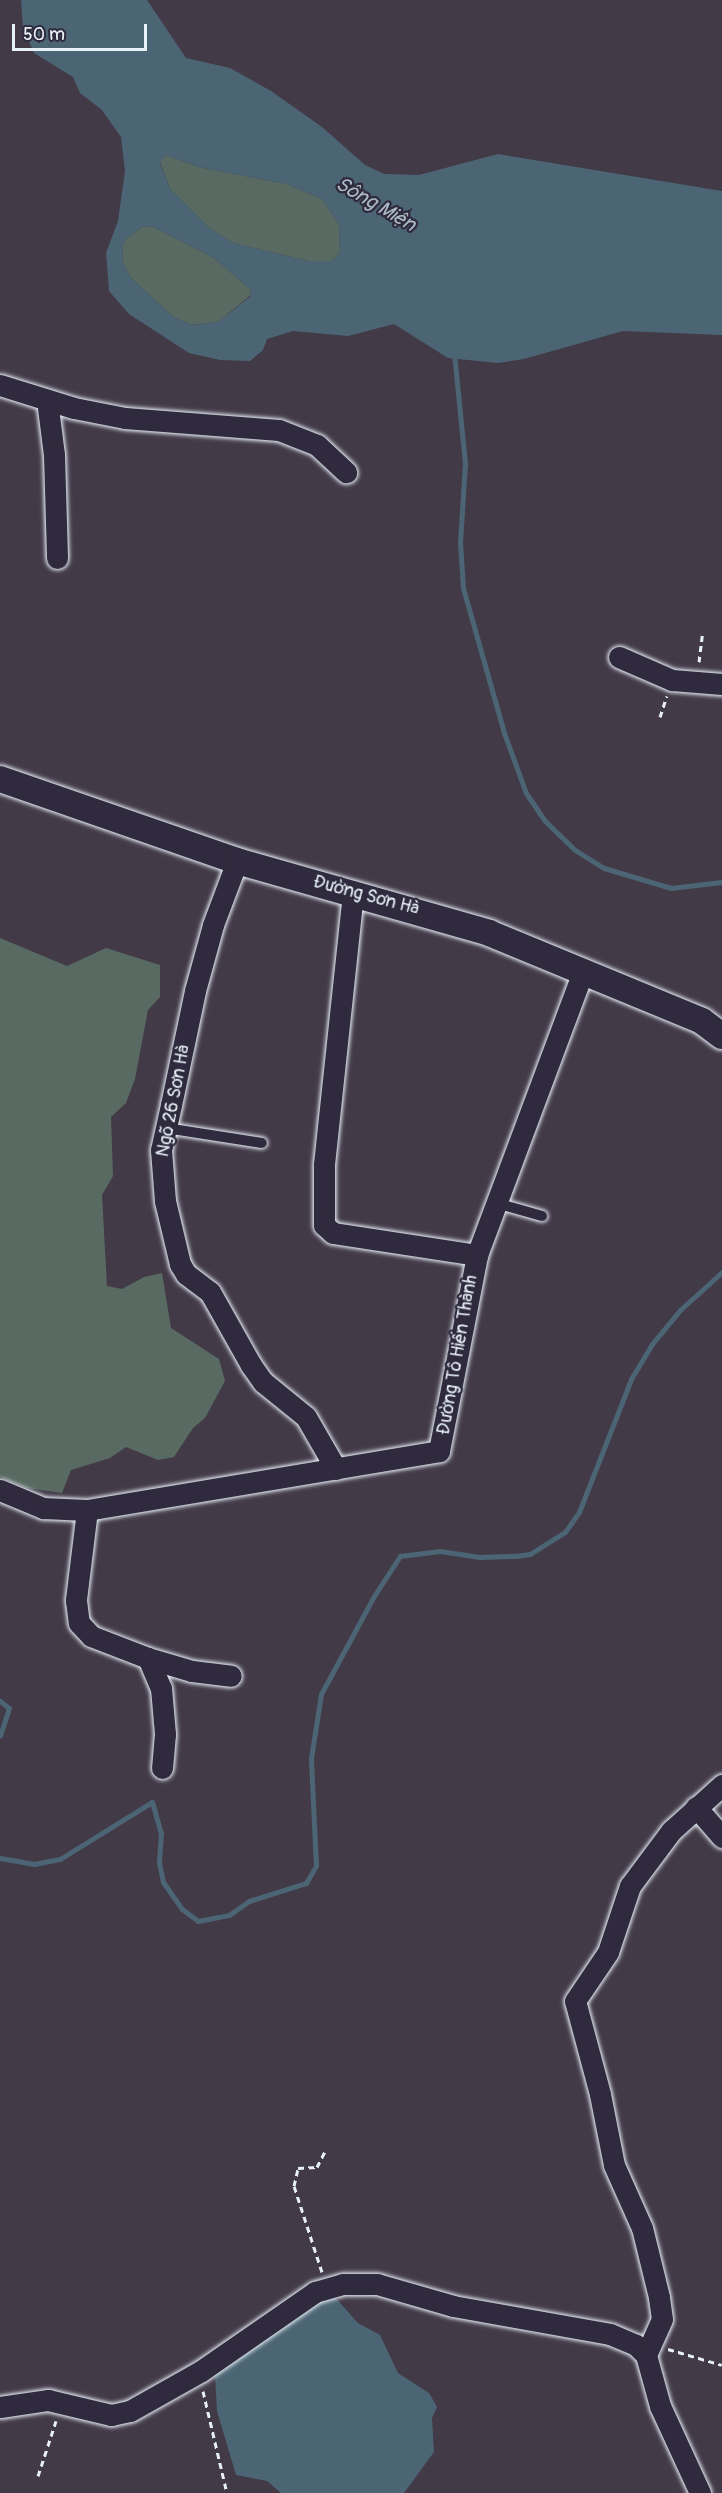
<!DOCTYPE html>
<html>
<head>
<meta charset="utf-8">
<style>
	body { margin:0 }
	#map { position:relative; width:722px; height:2493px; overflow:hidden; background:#433a48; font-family:Pangolin,sans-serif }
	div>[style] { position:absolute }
	.green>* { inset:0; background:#586a62 }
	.water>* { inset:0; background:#4c6574 }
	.stream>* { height:5px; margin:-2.5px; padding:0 2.5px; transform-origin:2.5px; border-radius:2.5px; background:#4c6574 }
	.path>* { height:3px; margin-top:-1.5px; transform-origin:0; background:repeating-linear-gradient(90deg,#e8f1f8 0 6px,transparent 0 10.5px) }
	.roads { filter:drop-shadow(0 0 2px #e8f1f8) drop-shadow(0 0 2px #e8f1f8) }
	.service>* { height:10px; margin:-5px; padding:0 5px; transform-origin:5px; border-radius:5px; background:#2f2a3d }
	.minor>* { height:21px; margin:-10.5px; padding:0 10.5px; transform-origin:10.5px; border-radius:10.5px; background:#2f2a3d }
	.tertiary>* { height:26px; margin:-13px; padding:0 13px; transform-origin:13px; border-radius:13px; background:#2f2a3d }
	span { translate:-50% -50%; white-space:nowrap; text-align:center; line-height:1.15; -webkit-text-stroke:4.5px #2f2a3d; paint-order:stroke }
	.street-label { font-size:18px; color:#e8f1f8 }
	.water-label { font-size:20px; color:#aab9c3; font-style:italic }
	.scale { position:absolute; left:12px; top:24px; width:135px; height:27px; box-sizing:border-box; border:3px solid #e8f1f8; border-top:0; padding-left:8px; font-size:18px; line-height:21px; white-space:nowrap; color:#e8f1f8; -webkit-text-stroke:4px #2f2a3d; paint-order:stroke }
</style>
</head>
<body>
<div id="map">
	<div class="green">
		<i style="clip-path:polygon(166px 155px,199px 167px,287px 184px,322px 199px,339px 224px,340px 253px,332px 261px,308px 261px,233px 243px,209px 228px,170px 189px,160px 161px)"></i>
		<i style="clip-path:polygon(152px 226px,214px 258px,250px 289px,251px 295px,218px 322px,192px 325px,173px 317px,130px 277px,122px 261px,123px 243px,128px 237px,142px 227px)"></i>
		<i style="clip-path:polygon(0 938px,67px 966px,106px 948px,160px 965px,160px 997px,148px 1010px,135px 1079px,126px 1103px,111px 1117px,113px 1176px,102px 1195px,107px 1286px,122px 1289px,144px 1277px,162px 1273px,171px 1328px,219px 1359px,225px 1381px,205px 1418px,193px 1428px,174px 1457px,158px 1460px,126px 1447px,110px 1458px,71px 1470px,62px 1493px,27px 1488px,0 1477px)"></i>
	</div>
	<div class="water">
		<i style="clip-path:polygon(evenodd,21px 0,147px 0,186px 58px,230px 68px,271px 91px,322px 127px,365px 165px,384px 174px,419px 175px,498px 154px,722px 191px,722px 335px,623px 331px,524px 359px,498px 363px,448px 358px,394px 324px,348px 336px,293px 331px,267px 339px,263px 350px,250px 361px,220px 360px,189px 353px,129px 314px,109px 291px,106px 253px,118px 221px,125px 171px,121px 137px,102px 110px,80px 93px,73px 77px,34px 53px,23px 28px,21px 0,166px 155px,199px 167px,287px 184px,322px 199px,339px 224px,340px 253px,332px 261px,308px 261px,233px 243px,209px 228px,170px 189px,160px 162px,166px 155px,21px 0,152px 226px,214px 258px,250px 289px,251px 296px,218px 322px,192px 325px,173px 317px,130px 277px,122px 261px,123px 243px,128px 237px,142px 227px,152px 226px)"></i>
		<i style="clip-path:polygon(332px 2294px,358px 2323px,380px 2335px,398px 2373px,429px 2393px,437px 2407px,432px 2418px,434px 2452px,404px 2493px,281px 2493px,267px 2481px,236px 2475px,217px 2411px,215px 2375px)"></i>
	</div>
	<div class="stream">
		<i style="left:454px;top:353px;width:111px;rotate:84.3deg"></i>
		<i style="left:465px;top:463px;width:79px;rotate:93.6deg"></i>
		<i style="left:460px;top:542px;width:46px;rotate:86.3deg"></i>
		<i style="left:463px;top:588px;width:151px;rotate:74.2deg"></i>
		<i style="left:504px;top:733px;width:64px;rotate:69.9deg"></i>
		<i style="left:526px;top:793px;width:34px;rotate:56deg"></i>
		<i style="left:545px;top:821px;width:42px;rotate:44deg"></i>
		<i style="left:575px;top:850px;width:34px;rotate:32deg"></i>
		<i style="left:604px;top:868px;width:70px;rotate:16.6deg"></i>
		<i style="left:671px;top:888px;width:51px;rotate:-6.7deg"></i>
		<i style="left:0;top:1701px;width:11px;rotate:38deg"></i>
		<i style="left:9px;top:1708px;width:29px;rotate:108deg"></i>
		<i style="left:0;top:1858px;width:35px;rotate:10deg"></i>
		<i style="left:34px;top:1864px;width:26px;rotate:-11deg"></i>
		<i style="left:60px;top:1859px;width:108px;rotate:-31.8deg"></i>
		<i style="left:152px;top:1802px;width:32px;rotate:74deg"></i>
		<i style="left:161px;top:1833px;width:30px;rotate:94deg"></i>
		<i style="left:159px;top:1863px;width:19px;rotate:78deg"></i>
		<i style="left:163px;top:1882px;width:33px;rotate:55deg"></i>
		<i style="left:182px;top:1909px;width:20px;rotate:37deg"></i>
		<i style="left:198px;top:1921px;width:32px;rotate:-11deg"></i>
		<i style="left:229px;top:1915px;width:24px;rotate:-35deg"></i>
		<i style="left:249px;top:1901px;width:60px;rotate:-17.5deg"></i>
		<i style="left:306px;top:1883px;width:20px;rotate:-60deg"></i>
		<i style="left:316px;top:1866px;width:108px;rotate:-92.7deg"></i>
		<i style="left:311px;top:1758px;width:65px;rotate:-81.1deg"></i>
		<i style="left:321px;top:1694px;width:111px;rotate:-61.6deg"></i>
		<i style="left:374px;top:1596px;width:48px;rotate:-57deg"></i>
		<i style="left:400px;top:1556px;width:40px;rotate:-7.1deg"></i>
		<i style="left:440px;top:1551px;width:40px;rotate:8.5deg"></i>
		<i style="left:480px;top:1557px;width:36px;rotate:-2deg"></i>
		<i style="left:516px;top:1556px;width:14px;rotate:-8deg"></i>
		<i style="left:530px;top:1554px;width:41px;rotate:-32.2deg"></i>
		<i style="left:565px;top:1532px;width:24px;rotate:-55deg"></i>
		<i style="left:579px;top:1512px;width:143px;rotate:-68.6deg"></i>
		<i style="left:631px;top:1379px;width:41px;rotate:-59deg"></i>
		<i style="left:652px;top:1344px;width:44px;rotate:-50.5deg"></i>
		<i style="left:680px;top:1310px;width:57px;rotate:-42.1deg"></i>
	</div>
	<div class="path">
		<i style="left:699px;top:662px;width:31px;rotate:-83deg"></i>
		<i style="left:660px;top:717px;width:22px;rotate:-72deg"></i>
		<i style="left:322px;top:2272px;width:90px;rotate:-108deg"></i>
		<i style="left:294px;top:2186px;width:18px;rotate:-77deg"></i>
		<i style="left:298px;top:2168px;width:19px;rotate:-3deg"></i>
		<i style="left:317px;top:2167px;width:18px;rotate:-63deg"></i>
		<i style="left:668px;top:2349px;width:56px;rotate:16.5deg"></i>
		<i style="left:203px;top:2391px;width:105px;rotate:76.8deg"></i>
		<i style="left:38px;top:2476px;width:58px;rotate:-71.9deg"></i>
	</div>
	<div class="roads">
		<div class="service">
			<i style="left:166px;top:1128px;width:97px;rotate:8.9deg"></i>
			<i style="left:496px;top:1203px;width:48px;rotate:15.8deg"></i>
		</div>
		<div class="minor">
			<i style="left:0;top:385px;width:77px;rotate:17.3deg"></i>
			<i style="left:74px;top:408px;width:52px;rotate:11.1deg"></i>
			<i style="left:125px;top:418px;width:154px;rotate:4.5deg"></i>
			<i style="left:279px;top:430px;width:41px;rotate:21.5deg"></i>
			<i style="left:317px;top:445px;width:40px;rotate:43deg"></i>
			<i style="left:47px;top:400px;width:55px;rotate:82.7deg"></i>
			<i style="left:54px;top:455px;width:103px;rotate:88.3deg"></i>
			<i style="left:619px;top:657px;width:58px;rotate:23.5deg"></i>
			<i style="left:672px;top:680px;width:50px;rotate:4.6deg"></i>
			<i style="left:237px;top:861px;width:68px;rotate:110.6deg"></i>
			<i style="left:213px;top:925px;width:68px;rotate:105.3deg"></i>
			<i style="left:195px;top:991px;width:116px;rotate:101.9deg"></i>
			<i style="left:171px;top:1105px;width:46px;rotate:102.5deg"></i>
			<i style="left:161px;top:1150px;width:51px;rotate:85.5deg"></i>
			<i style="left:165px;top:1201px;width:65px;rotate:76.6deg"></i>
			<i style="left:180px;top:1264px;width:12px;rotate:59deg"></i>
			<i style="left:186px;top:1274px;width:30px;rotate:37deg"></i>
			<i style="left:210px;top:1292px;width:84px;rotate:60.7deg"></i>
			<i style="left:251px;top:1365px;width:21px;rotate:55deg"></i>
			<i style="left:263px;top:1382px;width:55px;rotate:39.1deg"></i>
			<i style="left:306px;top:1417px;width:60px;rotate:60deg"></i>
			<i style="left:353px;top:893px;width:273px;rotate:96.1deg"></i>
			<i style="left:324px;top:1164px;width:61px;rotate:90deg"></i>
			<i style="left:324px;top:1225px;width:12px;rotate:42deg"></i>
			<i style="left:333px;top:1233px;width:146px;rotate:8.7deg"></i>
			<i style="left:0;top:1490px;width:47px;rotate:22.7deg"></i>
			<i style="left:43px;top:1508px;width:44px;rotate:2.6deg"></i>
			<i style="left:87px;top:1510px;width:357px;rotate:-9.5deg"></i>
			<i style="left:439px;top:1451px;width:200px;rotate:-79deg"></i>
			<i style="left:477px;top:1255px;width:300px;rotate:-69.5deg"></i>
			<i style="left:87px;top:1510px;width:91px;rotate:97deg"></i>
			<i style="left:76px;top:1600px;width:23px;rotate:83deg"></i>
			<i style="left:79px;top:1623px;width:18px;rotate:47deg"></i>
			<i style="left:91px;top:1636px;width:61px;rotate:21.1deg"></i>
			<i style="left:148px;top:1658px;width:33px;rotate:67deg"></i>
			<i style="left:161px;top:1688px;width:46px;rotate:85deg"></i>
			<i style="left:165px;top:1734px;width:34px;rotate:95deg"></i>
			<i style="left:148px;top:1658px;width:46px;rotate:16.5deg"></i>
			<i style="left:192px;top:1671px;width:39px;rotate:7deg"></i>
			<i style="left:696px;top:1807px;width:40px;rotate:49deg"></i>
			<i style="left:646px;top:2355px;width:39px;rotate:-66deg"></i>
			<i style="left:662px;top:2319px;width:22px;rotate:-98deg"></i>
			<i style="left:659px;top:2297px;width:71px;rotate:-103.8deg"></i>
			<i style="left:642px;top:2228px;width:69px;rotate:-114deg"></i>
			<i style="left:614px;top:2165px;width:72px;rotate:-101.2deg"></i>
			<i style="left:600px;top:2094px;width:96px;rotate:-105deg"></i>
			<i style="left:575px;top:2001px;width:59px;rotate:-56deg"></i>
			<i style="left:608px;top:1952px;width:70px;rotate:-71.6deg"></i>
			<i style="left:630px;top:1886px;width:69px;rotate:-53.3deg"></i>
			<i style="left:671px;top:1831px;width:69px;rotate:-42deg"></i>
			<i style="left:0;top:2407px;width:49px;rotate:-8.3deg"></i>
			<i style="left:48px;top:2400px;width:65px;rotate:13.4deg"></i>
			<i style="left:111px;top:2415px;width:19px;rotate:-12deg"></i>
			<i style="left:130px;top:2411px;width:81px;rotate:-29.4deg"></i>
			<i style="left:201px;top:2371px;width:139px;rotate:-34.7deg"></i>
			<i style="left:315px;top:2292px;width:29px;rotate:-16deg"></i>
			<i style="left:343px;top:2284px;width:34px"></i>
			<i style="left:377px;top:2284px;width:79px;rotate:16.1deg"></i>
			<i style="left:453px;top:2306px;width:159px;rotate:10.1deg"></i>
			<i style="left:610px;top:2334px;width:28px;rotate:23deg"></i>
			<i style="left:636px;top:2345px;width:14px;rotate:45deg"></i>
			<i style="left:646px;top:2355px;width:53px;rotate:74.6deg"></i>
			<i style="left:660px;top:2406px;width:96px;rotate:65.3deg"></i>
		</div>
		<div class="tertiary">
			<i style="left:0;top:779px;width:251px;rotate:19.1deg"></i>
			<i style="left:237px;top:861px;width:262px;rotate:15.9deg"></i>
			<i style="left:489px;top:933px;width:230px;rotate:22.4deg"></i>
			<i style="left:702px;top:1021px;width:25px;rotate:37deg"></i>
		</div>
	</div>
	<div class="street-label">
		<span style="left:366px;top:896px;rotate:15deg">Đường Sơn Hà</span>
		<span style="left:174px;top:1101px;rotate:-79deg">Ngõ 26 Sơn Hà</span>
		<span style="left:458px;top:1355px;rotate:-80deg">Đường Tô Hiến Thành</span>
	</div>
	<div class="water-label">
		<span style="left:376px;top:204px;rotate:30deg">Sông Miện</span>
	</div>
	<div class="scale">50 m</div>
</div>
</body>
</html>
